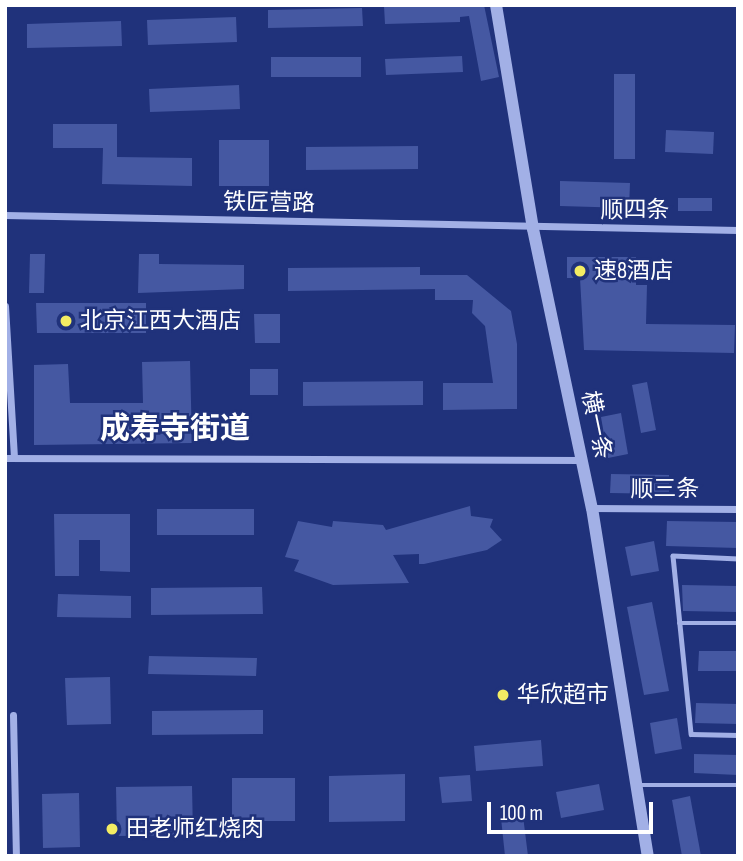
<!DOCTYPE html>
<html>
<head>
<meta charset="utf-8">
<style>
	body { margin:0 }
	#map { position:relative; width:743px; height:861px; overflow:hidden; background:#20327b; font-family:"Sofia Sans Condensed","Noto Sans SC",sans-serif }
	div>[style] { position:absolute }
	.building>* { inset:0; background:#4558a2 }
	.service>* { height:4.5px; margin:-2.25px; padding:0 2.25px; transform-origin:2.25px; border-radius:2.25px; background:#a2b0e6 }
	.minor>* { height:7px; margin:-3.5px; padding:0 3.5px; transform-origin:3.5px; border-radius:3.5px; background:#a2b0e6 }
	.tertiary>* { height:12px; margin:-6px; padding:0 6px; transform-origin:6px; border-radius:6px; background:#a2b0e6 }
	.dots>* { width:19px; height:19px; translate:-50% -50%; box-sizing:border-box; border:4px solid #20327b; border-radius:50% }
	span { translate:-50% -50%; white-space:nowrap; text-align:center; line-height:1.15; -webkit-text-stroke:5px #20327b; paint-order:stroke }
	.street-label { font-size:23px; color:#fff }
	.poi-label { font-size:23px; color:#fff }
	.left { translate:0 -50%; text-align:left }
	.district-label { font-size:30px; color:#fff; font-weight:700 }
	.frame { position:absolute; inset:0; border:7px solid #fff; pointer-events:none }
	.scale { position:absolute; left:487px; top:802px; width:166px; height:32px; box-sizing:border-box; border:4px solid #fff; border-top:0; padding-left:9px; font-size:21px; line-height:24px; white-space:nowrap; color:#fff; -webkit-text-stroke:5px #20327b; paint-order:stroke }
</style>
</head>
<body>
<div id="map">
	<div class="building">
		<i style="clip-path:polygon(484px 5px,499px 77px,481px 81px,469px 16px,460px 17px,460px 22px,385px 24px,384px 6px)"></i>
		<i style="clip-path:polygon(362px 8px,363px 26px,268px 28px,268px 10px)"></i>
		<i style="clip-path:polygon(236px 17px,237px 42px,148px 45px,147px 20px)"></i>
		<i style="clip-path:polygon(121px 21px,122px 46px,27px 48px,27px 24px)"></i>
		<i style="clip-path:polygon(462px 56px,463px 72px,386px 75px,385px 59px)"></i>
		<i style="clip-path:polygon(271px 57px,361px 57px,361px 77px,271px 77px)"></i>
		<i style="clip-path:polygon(614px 74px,635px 74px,635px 159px,614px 159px)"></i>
		<i style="clip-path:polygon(239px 85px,240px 109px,150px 112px,149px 89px)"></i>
		<i style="clip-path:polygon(53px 124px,117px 124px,117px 157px,192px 158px,192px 186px,102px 184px,103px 148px,53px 148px)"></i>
		<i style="clip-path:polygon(666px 130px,714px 132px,713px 154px,665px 152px)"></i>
		<i style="clip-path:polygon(219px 140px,269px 140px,269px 186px,219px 186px)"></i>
		<i style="clip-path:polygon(418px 146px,418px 169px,306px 170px,306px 147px)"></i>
		<i style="clip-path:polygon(560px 181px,630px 183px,629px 208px,560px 206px)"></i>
		<i style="clip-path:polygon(678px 198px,712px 198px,712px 211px,678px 211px)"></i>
		<i style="clip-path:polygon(30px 254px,45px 254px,44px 293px,29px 293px)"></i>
		<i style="clip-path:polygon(139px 254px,159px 254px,159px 264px,244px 265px,244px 289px,138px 293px)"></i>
		<i style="clip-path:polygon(567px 257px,636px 257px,636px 285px,647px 285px,646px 324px,735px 325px,734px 353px,584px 350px,580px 278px,567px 278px)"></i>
		<i style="clip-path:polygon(420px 267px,420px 275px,467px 275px,511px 311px,517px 344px,517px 409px,443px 410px,443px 383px,493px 383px,485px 326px,472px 313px,473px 300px,435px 300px,435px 289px,288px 291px,288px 268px)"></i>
		<i style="clip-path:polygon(36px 303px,146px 303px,146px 333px,37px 333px)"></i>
		<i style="clip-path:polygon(254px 314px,280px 314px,280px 343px,255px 343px)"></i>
		<i style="clip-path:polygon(190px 361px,192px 443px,34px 445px,34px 365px,68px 364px,70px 403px,143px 403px,142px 362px)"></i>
		<i style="clip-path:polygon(250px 369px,278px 369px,278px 395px,250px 395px)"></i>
		<i style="clip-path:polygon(423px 381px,423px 405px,303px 406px,303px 382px)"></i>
		<i style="clip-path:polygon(647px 382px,656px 430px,641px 433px,632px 385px)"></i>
		<i style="clip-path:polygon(621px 413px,628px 454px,608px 458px,601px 417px)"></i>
		<i style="clip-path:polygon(611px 474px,669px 475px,669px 494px,610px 493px)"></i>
		<i style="clip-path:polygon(470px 506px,471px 516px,493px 519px,490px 527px,502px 540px,487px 550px,424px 564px,419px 564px,419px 554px,393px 555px,409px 583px,333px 585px,294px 571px,299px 560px,285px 557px,298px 521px,332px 527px,333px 521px,383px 525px,386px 530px)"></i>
		<i style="clip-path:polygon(157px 509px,254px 509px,254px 535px,157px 535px)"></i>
		<i style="clip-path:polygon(54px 514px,130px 514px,130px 572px,100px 571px,100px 540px,79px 540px,79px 576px,55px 576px)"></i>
		<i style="clip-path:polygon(667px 521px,738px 522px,738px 548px,666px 546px)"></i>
		<i style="clip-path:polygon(654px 541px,659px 571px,631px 576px,625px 547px)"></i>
		<i style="clip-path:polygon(682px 585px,738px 586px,738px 612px,683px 611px)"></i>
		<i style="clip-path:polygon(262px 587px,263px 614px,151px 615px,151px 588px)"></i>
		<i style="clip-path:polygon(58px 594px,131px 596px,131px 618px,57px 617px)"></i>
		<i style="clip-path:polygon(652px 602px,669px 691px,644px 695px,627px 607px)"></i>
		<i style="clip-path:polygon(699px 651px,738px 651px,738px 671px,698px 671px)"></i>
		<i style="clip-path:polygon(149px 656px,257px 658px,256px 676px,148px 674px)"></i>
		<i style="clip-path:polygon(110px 677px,111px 724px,67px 725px,65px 678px)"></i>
		<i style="clip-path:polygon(696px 703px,738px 704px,738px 724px,695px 723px)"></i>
		<i style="clip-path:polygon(263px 710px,263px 734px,152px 735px,152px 711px)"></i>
		<i style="clip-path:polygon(677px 718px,682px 749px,655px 754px,650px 723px)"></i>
		<i style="clip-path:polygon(541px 740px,543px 766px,476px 771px,474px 746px)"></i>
		<i style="clip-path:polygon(694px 754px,738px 755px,738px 775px,694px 773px)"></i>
		<i style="clip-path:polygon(405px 774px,405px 821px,329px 822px,329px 776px)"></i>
		<i style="clip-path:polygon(470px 775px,472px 801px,442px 803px,439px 777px)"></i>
		<i style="clip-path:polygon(232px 778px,295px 778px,295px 821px,232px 821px)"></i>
		<i style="clip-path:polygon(599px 784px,604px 810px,561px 818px,556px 792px)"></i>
		<i style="clip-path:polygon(192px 786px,193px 835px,117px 836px,116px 787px)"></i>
		<i style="clip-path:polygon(79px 793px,80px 847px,43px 848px,42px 794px)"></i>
		<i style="clip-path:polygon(690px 796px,701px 856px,682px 856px,672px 800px)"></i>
		<i style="clip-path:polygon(523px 816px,528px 856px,505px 856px,501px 818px)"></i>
	</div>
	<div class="service">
		<i style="left:738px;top:559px;width:65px;rotate:-177.4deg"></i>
		<i style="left:673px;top:556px;width:179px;rotate:84.2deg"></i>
		<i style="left:691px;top:734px;width:47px;rotate:1.2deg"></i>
		<i style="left:679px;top:623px;width:59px"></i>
		<i style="left:637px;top:785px;width:101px"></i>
	</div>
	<div class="minor">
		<i style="left:5px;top:215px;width:733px;rotate:1.17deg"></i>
		<i style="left:5px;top:306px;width:152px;rotate:86.6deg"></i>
		<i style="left:5px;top:458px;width:577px;rotate:0.2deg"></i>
		<i style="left:592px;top:508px;width:146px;rotate:0.4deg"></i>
		<i style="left:13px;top:715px;width:141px;rotate:88.8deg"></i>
	</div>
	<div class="tertiary">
		<i style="left:496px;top:5px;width:227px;rotate:80.6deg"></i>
		<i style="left:533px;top:229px;width:285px;rotate:78.1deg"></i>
		<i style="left:592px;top:508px;width:352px;rotate:80.9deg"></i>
	</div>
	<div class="dots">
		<i style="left:580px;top:271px;background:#f3ec63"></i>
		<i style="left:66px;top:321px;background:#f3ec63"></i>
		<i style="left:503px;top:695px;background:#f3ec63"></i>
		<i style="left:112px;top:829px;background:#f3ec63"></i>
	</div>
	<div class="street-label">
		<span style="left:269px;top:203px;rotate:1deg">铁匠营路</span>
		<span style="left:635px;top:210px">顺四条</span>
		<span style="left:596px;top:425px;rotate:78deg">横一条</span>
		<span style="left:665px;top:489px">顺三条</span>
	</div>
	<div class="poi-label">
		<span class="left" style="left:594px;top:271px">速8酒店</span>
		<span class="left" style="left:80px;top:321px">北京江西大酒店</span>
		<span class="left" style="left:517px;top:695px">华欣超市</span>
		<span class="left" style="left:126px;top:829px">田老师红烧肉</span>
	</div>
	<div class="district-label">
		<span style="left:175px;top:429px">成寿寺街道</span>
	</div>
	<div class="frame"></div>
	<div class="scale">100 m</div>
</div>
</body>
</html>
